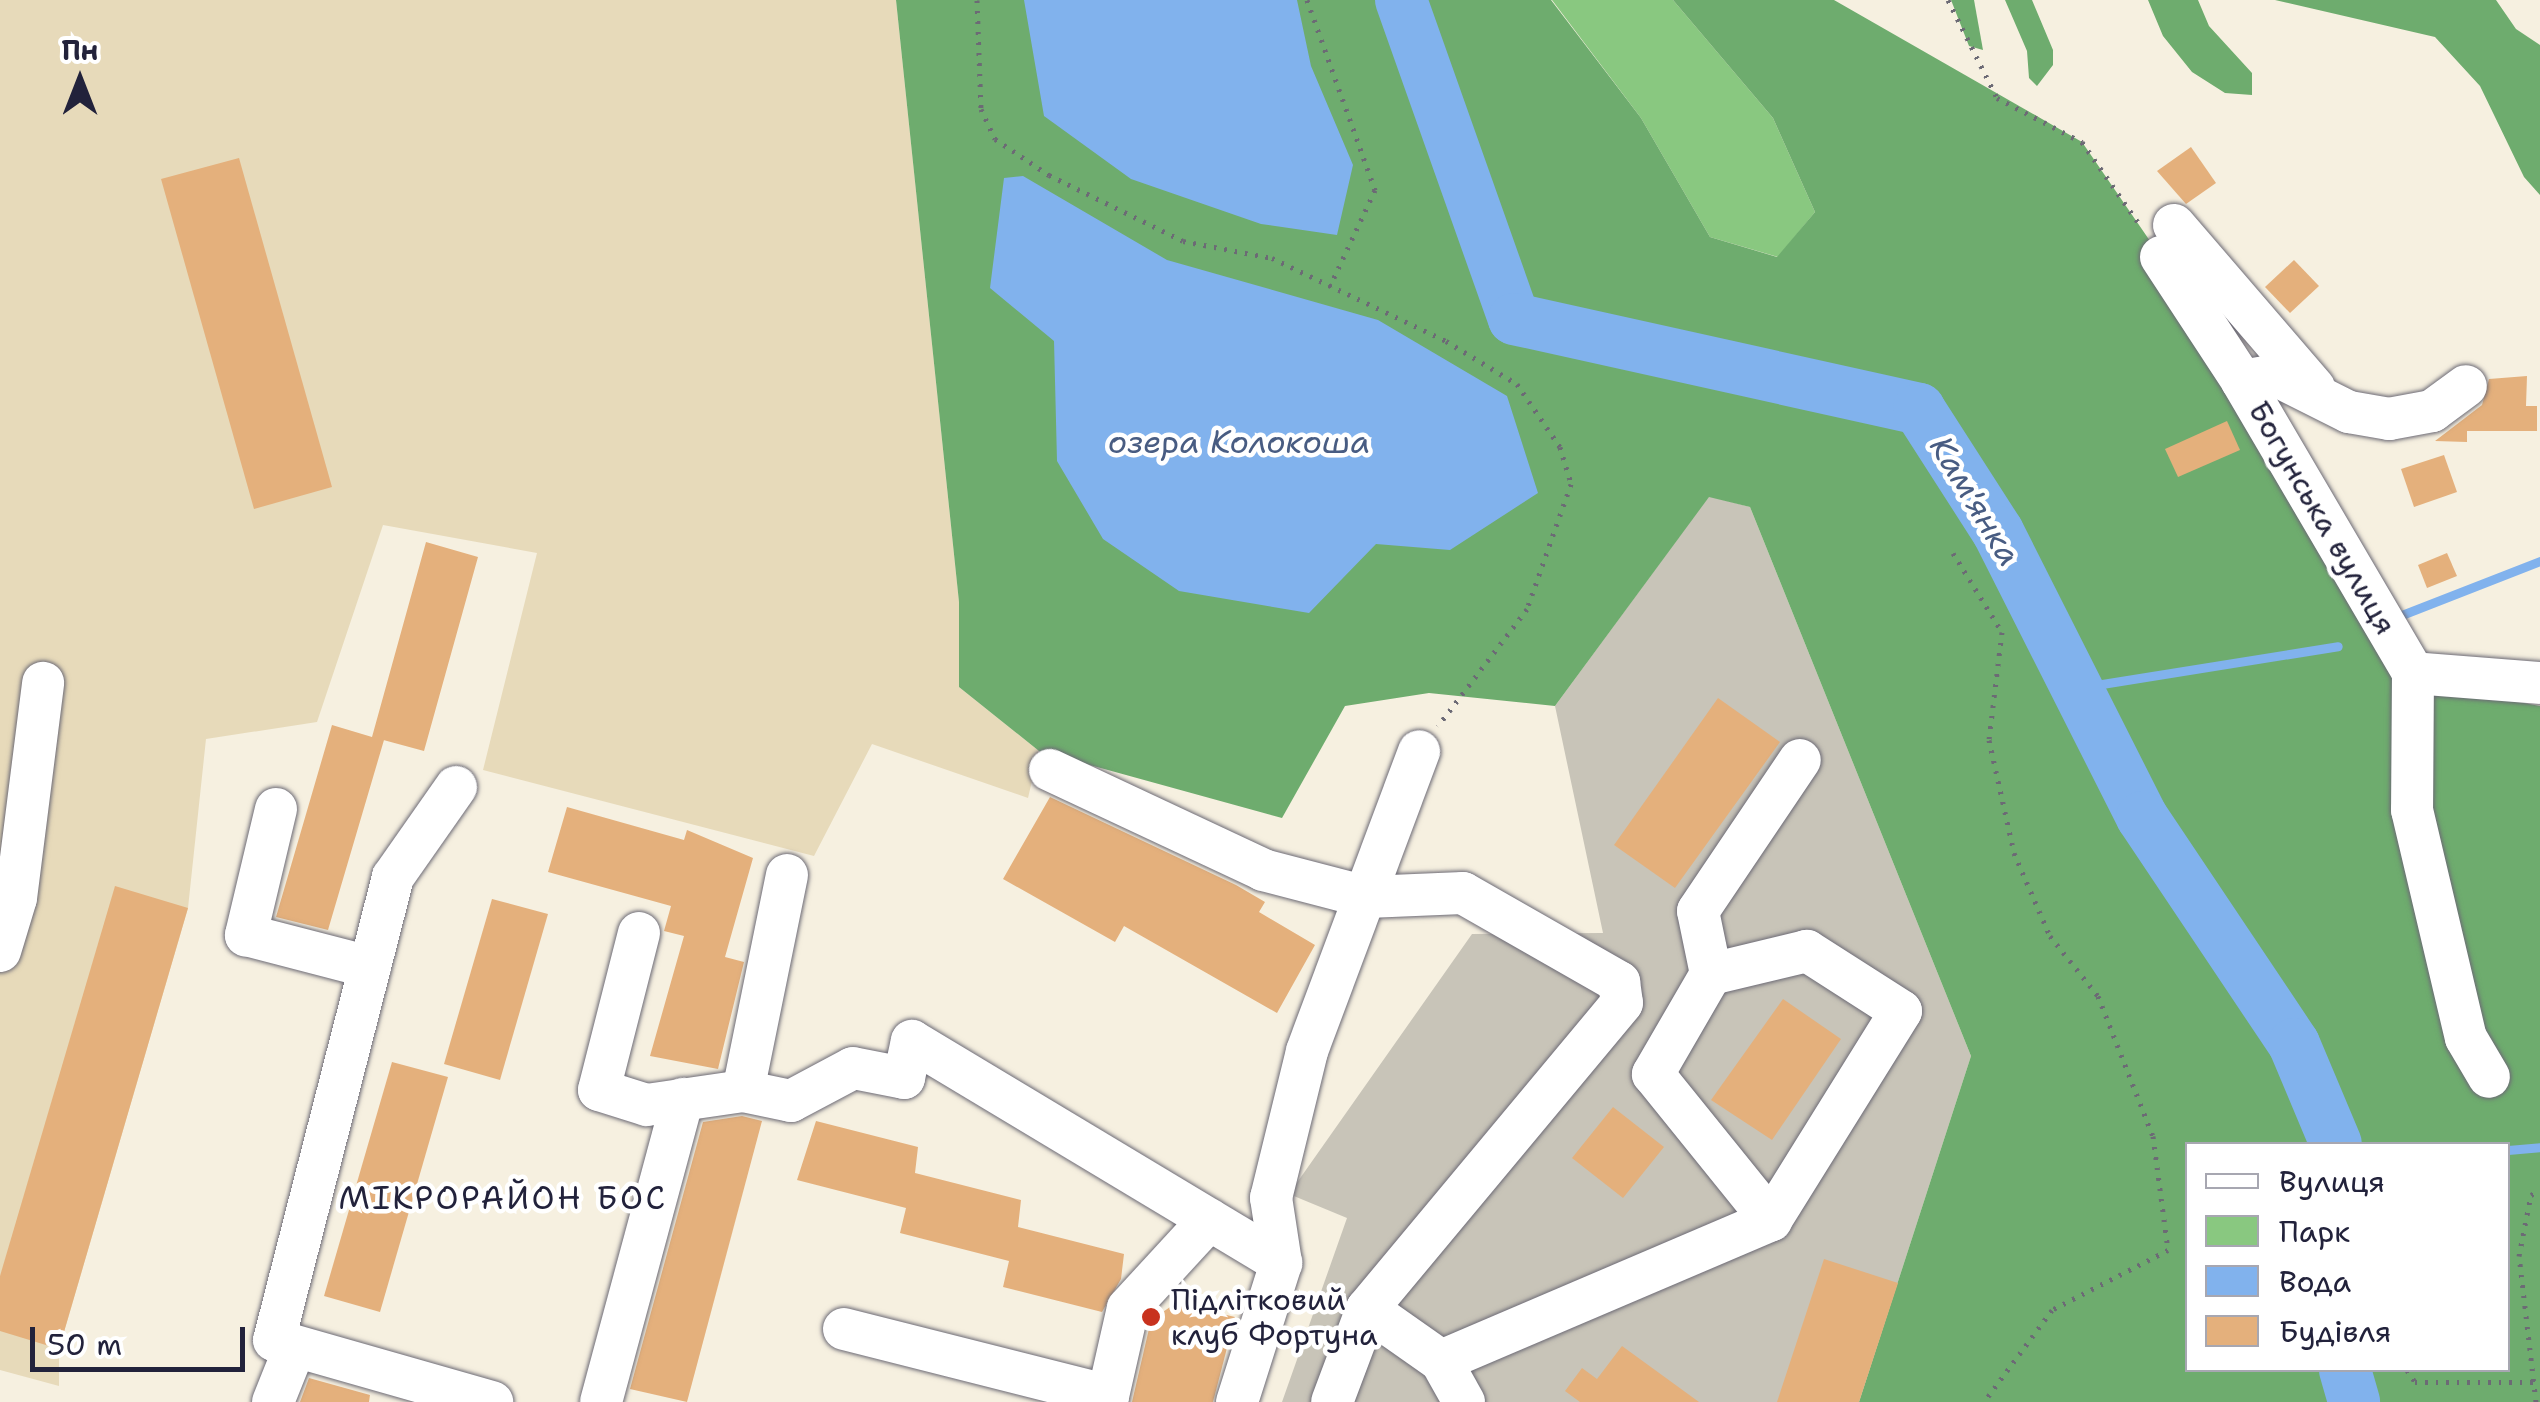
<!DOCTYPE html>
<html>
<head>
<meta charset="utf-8">
<style>
	body { margin:0 }
	#map { position:relative; width:2540px; height:1402px; overflow:hidden; background:#f6f0e0; font-family:"Shantell Sans",sans-serif }
	div>[style] { position:absolute }
	.built>* { inset:0; background:#e7daba }
	.industrial>* { inset:0; background:#c8c4b8 }
	.green>* { inset:0; background:#89c880 }
	.forest>* { inset:0; background:#6eac6e }
	.water>* { inset:0; background:#81b2ed }
	.stream>* { height:9px; margin:-4.5px; padding:0 4.5px; transform-origin:4.5px; border-radius:4.5px; background:#81b2ed }
	.river>* { height:52px; margin:-26px; padding:0 26px; transform-origin:26px; border-radius:26px; background:#81b2ed }
	.building>* { inset:0; background:#e4b07c }
	.path>* { height:5px; margin-top:-2.5px; transform-origin:0; background:repeating-linear-gradient(90deg,#6c6a75 0 2.5px,transparent 0 10.5px) }
	.roads { filter:drop-shadow(0 0 2px #6c6a75) drop-shadow(0 0 2px #6c6a75) }
	.minor>* { height:42px; margin:-21px; padding:0 21px; transform-origin:21px; border-radius:21px; background:#fff }
	.dots>* { width:28px; height:28px; translate:-50% -50%; box-sizing:border-box; border:5px solid #fff; border-radius:50% }
	span { translate:-50% -50%; white-space:nowrap; text-align:center; line-height:1.15; -webkit-text-stroke:9px #fff; paint-order:stroke }
	.street-label { font-size:30px; color:#22223b }
	.poi-label { font-size:30px; color:#22223b }
	.left { translate:0 -50%; text-align:left }
	.water-label { font-size:32px; color:#485c82; font-style:italic }
	.neighbourhood-label { font-size:32px; color:#22223b; letter-spacing:2.5px }
	.legend { position:absolute; left:2185px; top:1142px; width:325px; height:230px; box-sizing:border-box; background:#fff; border:2px solid #a7a7b1; margin:0; padding:12px 18px; list-style:none; font-size:30px; color:#22223b }
	.legend li { display:flex; align-items:center; gap:20px; height:50px }
	.legend b { width:50px; border:2px solid #a7a7b1 }
	.north { position:absolute; left:30px; top:30px; width:100px; height:100px; -webkit-text-stroke:8px #fff; paint-order:stroke; rotate:0deg; font-size:28px; font-weight:700; line-height:40px; text-align:center; color:#22223b }
	.north::after { content:''; display:block; margin:auto; width:35px; height:45px; background:#22223b; clip-path:polygon(50% 0,100% 100%,50% 72%,0 100%) }
	.scale { position:absolute; left:30px; top:1327px; width:215px; height:45px; box-sizing:border-box; border:5px solid #22223b; border-top:0; padding-left:12px; font-size:30px; line-height:35px; white-space:nowrap; color:#22223b; -webkit-text-stroke:8px #fff; paint-order:stroke }
</style>
</head>
<body>
<div id="map">
	<div class="built">
		<i style="clip-path:polygon(0 0,896px 0,959px 602px,959px 687px,1039px 751px,1028px 798px,872px 744px,814px 856px,483px 770px,537px 553px,383px 525px,317px 722px,206px 739px,188px 908px,59px 1349px,59px 1386px,0 1370px)"></i>
	</div>
	<div class="industrial">
		<i style="clip-path:polygon(1709px 496px,1750px 507px,1971px 1056px,1859px 1402px,1282px 1402px,1347px 1218px,1289px 1194px,1472px 934px,1603px 933px,1555px 706px)"></i>
	</div>
	<div class="green">
		<i style="clip-path:polygon(1552px 0,1673px 0,1773px 118px,1815px 212px,1778px 257px,1710px 237px,1641px 118px)"></i>
	</div>
	<div class="forest">
		<i style="clip-path:polygon(evenodd,896px 0,1551px 0,1641px 118px,1710px 237px,1777px 257px,1815px 212px,1773px 118px,1673px 0,1834px 0,2082px 142px,2161px 257px,2382px 623px,2476px 694px,2540px 706px,2540px 1402px,1859px 1402px,1971px 1056px,1750px 507px,1709px 497px,1555px 706px,1429px 693px,1345px 706px,1282px 818px,1039px 751px,959px 687px,959px 602px,896px 0,2188px 1144px,2508px 1144px,2508px 1370px,2188px 1370px,2188px 1144px)"></i>
		<i style="clip-path:polygon(1951px 0,1974px 0,1983px 50px,1969px 46px)"></i>
		<i style="clip-path:polygon(2005px 0,2032px 0,2053px 50px,2053px 65px,2037px 86px,2029px 78px,2027px 51px)"></i>
		<i style="clip-path:polygon(2148px 0,2198px 0,2209px 26px,2252px 73px,2252px 95px,2225px 93px,2192px 72px,2163px 36px)"></i>
		<i style="clip-path:polygon(2275px 0,2496px 0,2516px 29px,2540px 45px,2540px 195px,2524px 177px,2480px 86px,2435px 37px)"></i>
	</div>
	<div class="water">
		<i style="clip-path:polygon(1024px 0,1297px 0,1311px 66px,1353px 165px,1337px 235px,1261px 224px,1131px 179px,1044px 116px)"></i>
		<i style="clip-path:polygon(1023px 176px,1167px 260px,1378px 320px,1507px 396px,1538px 493px,1450px 550px,1376px 544px,1309px 613px,1179px 591px,1103px 539px,1057px 461px,1054px 341px,990px 288px,1004px 178px)"></i>
	</div>
	<div class="stream">
		<i style="left:2394px;top:618px;width:157px;rotate:-21.3deg"></i>
		<i style="left:2077px;top:688px;width:264px;rotate:-9.1deg"></i>
		<i style="left:2508px;top:1150px;width:32px;rotate:-5deg"></i>
	</div>
	<div class="river">
		<i style="left:1401px;top:0;width:338px;rotate:70.5deg"></i>
		<i style="left:1514px;top:319px;width:415px;rotate:12.5deg"></i>
		<i style="left:1919px;top:409px;width:146px;rotate:57.3deg"></i>
		<i style="left:1998px;top:532px;width:319px;rotate:63.2deg"></i>
		<i style="left:2142px;top:817px;width:273px;rotate:56.2deg"></i>
		<i style="left:2294px;top:1044px;width:108px;rotate:67.2deg"></i>
		<i style="left:2345px;top:1370px;width:33px;rotate:74deg"></i>
	</div>
	<div class="building">
		<i style="clip-path:polygon(2191px 147px,2216px 183px,2186px 204px,2157px 171px)"></i>
		<i style="clip-path:polygon(239px 158px,332px 487px,254px 509px,161px 179px)"></i>
		<i style="clip-path:polygon(2294px 260px,2319px 286px,2290px 313px,2265px 287px)"></i>
		<i style="clip-path:polygon(2527px 376px,2526px 406px,2537px 406px,2537px 431px,2467px 431px,2467px 442px,2435px 441px,2482px 405px,2489px 379px)"></i>
		<i style="clip-path:polygon(2227px 421px,2240px 450px,2178px 477px,2165px 449px)"></i>
		<i style="clip-path:polygon(2444px 455px,2457px 492px,2414px 507px,2401px 469px)"></i>
		<i style="clip-path:polygon(426px 542px,478px 557px,424px 751px,376px 738px,384px 740px,328px 930px,276px 917px,332px 725px,372px 737px)"></i>
		<i style="clip-path:polygon(2447px 553px,2457px 576px,2427px 588px,2418px 565px)"></i>
		<i style="clip-path:polygon(1718px 698px,1780px 742px,1675px 888px,1614px 845px)"></i>
		<i style="clip-path:polygon(1050px 797px,1236px 885px,1265px 902px,1259px 912px,1315px 945px,1277px 1013px,1124px 926px,1115px 942px,1003px 879px)"></i>
		<i style="clip-path:polygon(567px 807px,684px 840px,687px 830px,753px 858px,725px 957px,744px 962px,718px 1069px,650px 1056px,684px 936px,664px 931px,671px 906px,548px 872px)"></i>
		<i style="clip-path:polygon(115px 886px,188px 908px,59px 1349px,0 1331px,0 1276px)"></i>
		<i style="clip-path:polygon(492px 899px,548px 914px,500px 1080px,444px 1064px)"></i>
		<i style="clip-path:polygon(1783px 999px,1841px 1039px,1772px 1140px,1711px 1100px)"></i>
		<i style="clip-path:polygon(392px 1062px,448px 1077px,380px 1312px,324px 1296px)"></i>
		<i style="clip-path:polygon(1613px 1107px,1664px 1147px,1623px 1198px,1572px 1158px)"></i>
		<i style="clip-path:polygon(742px 1116px,762px 1121px,687px 1402px,630px 1389px,703px 1122px)"></i>
		<i style="clip-path:polygon(816px 1121px,918px 1147px,915px 1173px,1021px 1200px,1018px 1227px,1124px 1254px,1121px 1279px,1102px 1312px,1003px 1287px,1009px 1261px,900px 1233px,906px 1208px,797px 1180px)"></i>
		<i style="clip-path:polygon(1824px 1259px,1898px 1283px,1859px 1402px,1777px 1402px)"></i>
		<i style="clip-path:polygon(1176px 1303px,1235px 1317px,1213px 1402px,1132px 1402px,1151px 1320px)"></i>
		<i style="clip-path:polygon(1622px 1346px,1699px 1402px,1580px 1402px,1565px 1391px,1582px 1368px,1597px 1379px)"></i>
		<i style="clip-path:polygon(309px 1378px,370px 1395px,369px 1402px,300px 1402px)"></i>
	</div>
	<div class="path">
		<i style="left:977px;top:0;width:109px;rotate:87.9deg"></i>
		<i style="left:981px;top:109px;width:33px;rotate:65deg"></i>
		<i style="left:995px;top:139px;width:65px;rotate:33.7deg"></i>
		<i style="left:1049px;top:175px;width:149px;rotate:26.2deg"></i>
		<i style="left:1183px;top:241px;width:91px;rotate:10.8deg"></i>
		<i style="left:1272px;top:258px;width:193px;rotate:25.5deg"></i>
		<i style="left:1446px;top:341px;width:83px;rotate:31.2deg"></i>
		<i style="left:1517px;top:384px;width:76px;rotate:55.7deg"></i>
		<i style="left:1560px;top:447px;width:39px;rotate:73deg"></i>
		<i style="left:1571px;top:484px;width:133px;rotate:109.4deg"></i>
		<i style="left:1527px;top:609px;width:147px;rotate:127.3deg"></i>
		<i style="left:1307px;top:0;width:202px;rotate:70.3deg"></i>
		<i style="left:1375px;top:190px;width:106px;rotate:115.1deg"></i>
		<i style="left:1948px;top:0;width:110px;rotate:63.4deg"></i>
		<i style="left:1997px;top:98px;width:96px;rotate:27.4deg"></i>
		<i style="left:2082px;top:142px;width:101px;rotate:55.1deg"></i>
		<i style="left:1953px;top:553px;width:93px;rotate:58.2deg"></i>
		<i style="left:2002px;top:632px;width:109px;rotate:96.9deg"></i>
		<i style="left:1989px;top:740px;width:116px;rotate:77.5deg"></i>
		<i style="left:2014px;top:853px;width:90px;rotate:66.6deg"></i>
		<i style="left:2050px;top:936px;width:77px;rotate:51.3deg"></i>
		<i style="left:2098px;top:996px;width:150px;rotate:68.6deg"></i>
		<i style="left:2153px;top:1136px;width:115px;rotate:82.5deg"></i>
		<i style="left:2168px;top:1250px;width:131px;rotate:152.7deg"></i>
		<i style="left:2052px;top:1310px;width:114px;rotate:126.5deg"></i>
		<i style="left:2407px;top:1370px;width:14px;rotate:56deg"></i>
		<i style="left:2415px;top:1382px;width:119px"></i>
		<i style="left:2536px;top:1402px;width:147px;rotate:-96.6deg"></i>
		<i style="left:2519px;top:1256px;width:62px;rotate:-78.9deg"></i>
		<i style="left:2531px;top:1195px;width:10px;rotate:-29deg"></i>
	</div>
	<div class="roads">
		<div class="minor">
			<i style="left:2174px;top:225px;width:215px;rotate:49.3deg"></i>
			<i style="left:2161px;top:257px;width:148px;rotate:56.8deg"></i>
			<i style="left:2242px;top:381px;width:338px;rotate:59.6deg"></i>
			<i style="left:2413px;top:673px;width:127px;rotate:4.5deg"></i>
			<i style="left:2242px;top:381px;width:34px;rotate:-10deg"></i>
			<i style="left:2275px;top:375px;width:83px;rotate:26.6deg"></i>
			<i style="left:2349px;top:412px;width:41px;rotate:9.9deg"></i>
			<i style="left:2389px;top:419px;width:44px;rotate:-10.5deg"></i>
			<i style="left:2432px;top:411px;width:42px;rotate:-36.3deg"></i>
			<i style="left:2413px;top:673px;width:137px;rotate:90.4deg"></i>
			<i style="left:2412px;top:810px;width:234px;rotate:76.7deg"></i>
			<i style="left:2466px;top:1038px;width:45px;rotate:59.5deg"></i>
			<i style="left:1050px;top:770px;width:235px;rotate:25.1deg"></i>
			<i style="left:1263px;top:870px;width:107px;rotate:14.6deg"></i>
			<i style="left:1367px;top:897px;width:96px;rotate:-2.4deg"></i>
			<i style="left:1463px;top:893px;width:180px;rotate:29.7deg"></i>
			<i style="left:1619px;top:982px;width:21px;rotate:82deg"></i>
			<i style="left:1622px;top:1003px;width:398px;rotate:129.8deg"></i>
			<i style="left:1367px;top:1309px;width:99px;rotate:110.6deg"></i>
			<i style="left:456px;top:787px;width:110px;rotate:125deg"></i>
			<i style="left:393px;top:877px;width:478px;rotate:104.4deg"></i>
			<i style="left:274px;top:1340px;width:227px;rotate:15.9deg"></i>
			<i style="left:276px;top:809px;width:130px;rotate:103.4deg"></i>
			<i style="left:246px;top:935px;width:128px;rotate:14.5deg"></i>
			<i style="left:787px;top:875px;width:220px;rotate:101.5deg"></i>
			<i style="left:743px;top:1091px;width:49px;rotate:11.8deg"></i>
			<i style="left:791px;top:1101px;width:70px;rotate:-28deg"></i>
			<i style="left:853px;top:1068px;width:52px;rotate:11.1deg"></i>
			<i style="left:904px;top:1078px;width:38px;rotate:-78deg"></i>
			<i style="left:912px;top:1041px;width:431px;rotate:31deg"></i>
			<i style="left:639px;top:933px;width:162px;rotate:104.3deg"></i>
			<i style="left:599px;top:1090px;width:50px;rotate:17.4deg"></i>
			<i style="left:647px;top:1105px;width:97px;rotate:-8.3deg"></i>
			<i style="left:0;top:951px;width:55px;rotate:-73.2deg"></i>
			<i style="left:16px;top:898px;width:217px;rotate:-82.8deg"></i>
			<i style="left:1711px;top:974px;width:64px;rotate:-101.7deg"></i>
			<i style="left:1698px;top:911px;width:182px;rotate:-56deg"></i>
			<i style="left:1367px;top:1309px;width:90px;rotate:35.1deg"></i>
			<i style="left:1441px;top:1361px;width:47px;rotate:60.7deg"></i>
			<i style="left:844px;top:1329px;width:272px;rotate:14.2deg"></i>
			<i style="left:1108px;top:1396px;width:6px;rotate:99deg"></i>
			<i style="left:1441px;top:1361px;width:359px;rotate:-23.1deg"></i>
			<i style="left:1771px;top:1220px;width:246px;rotate:-58.1deg"></i>
			<i style="left:1901px;top:1011px;width:112px;rotate:-147.4deg"></i>
			<i style="left:1807px;top:951px;width:99px;rotate:166.5deg"></i>
			<i style="left:1711px;top:974px;width:116px;rotate:120.1deg"></i>
			<i style="left:1653px;top:1074px;width:188px;rotate:51.1deg"></i>
			<i style="left:1108px;top:1396px;width:90px;rotate:-77.2deg"></i>
			<i style="left:1128px;top:1308px;width:120px;rotate:-47.4deg"></i>
			<i style="left:273px;top:1402px;width:59px;rotate:-68.2deg"></i>
			<i style="left:601px;top:1402px;width:314px;rotate:-74.9deg"></i>
			<i style="left:1237px;top:1402px;width:146px;rotate:-72.4deg"></i>
			<i style="left:1281px;top:1263px;width:66px;rotate:-98.7deg"></i>
			<i style="left:1271px;top:1198px;width:151px;rotate:-76.2deg"></i>
			<i style="left:1307px;top:1051px;width:320px;rotate:-69.5deg"></i>
		</div>
	</div>
	<div class="dots">
		<i style="left:1151px;top:1317px;background:#c8321e"></i>
	</div>
	<div class="street-label">
		<span style="left:2322px;top:518px;rotate:60deg">Богунська вулиця</span>
	</div>
	<div class="poi-label">
		<span class="left" style="left:1171px;top:1317px">Підлітковий<br>клуб Фортуна</span>
	</div>
	<div class="water-label">
		<span style="left:1239px;top:442px">озера Колокоша</span>
		<span style="left:1975px;top:501px;rotate:59deg">Кам'янка</span>
	</div>
	<div class="neighbourhood-label">
		<span style="left:503px;top:1198px">МІКРОРАЙОН БОС</span>
	</div>
	<ul class="legend">
	<li><b style="height:12px;background:#fff"></b>Вулиця</li>
	<li><b style="height:28px;background:#89c880"></b>Парк</li>
	<li><b style="height:28px;background:#81b2ed"></b>Вода</li>
	<li><b style="height:28px;background:#e4b07c"></b>Будівля</li>
	</ul>
	<div class="north">Пн</div>
	<div class="scale">50 m</div>
</div>
</body>
</html>
